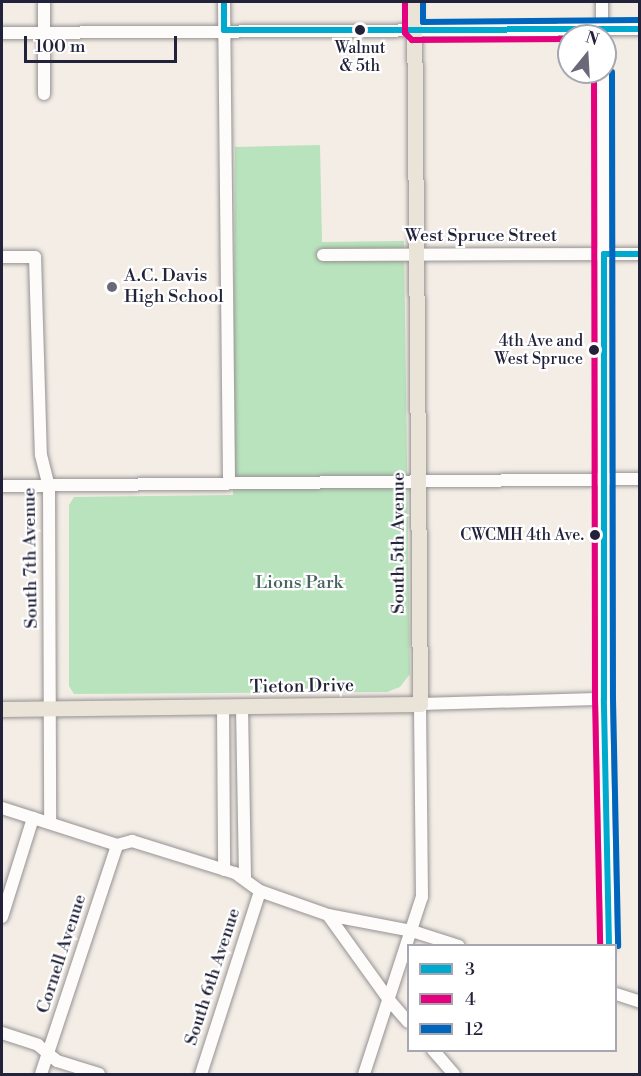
<!DOCTYPE html>
<html>
<head>
<meta charset="utf-8">
<style>
	body { margin:0 }
	#map { position:relative; width:641px; height:1076px; overflow:hidden; background:#f3ede6; font-family:"Libre Bodoni",serif }
	div>[style] { position:absolute }
	.green>* { inset:0; background:#b9e3bd }
	.roads { filter:drop-shadow(0 0 2px #959292) drop-shadow(0 0 2px #959292) }
	.minor>* { height:12px; margin:-6px; padding:0 6px; transform-origin:6px; border-radius:6px; background:#fdfcfb }
	.major>* { height:15px; margin:-7.5px; padding:0 7.5px; transform-origin:7.5px; border-radius:7.5px; background:#eae3d8 }
	.bus-1>* { height:6px; margin:-3px; padding:0 3px; transform-origin:3px; border-radius:3px; background:#00a9ce }
	.bus-2>* { height:6px; margin:-3px; padding:0 3px; transform-origin:3px; border-radius:3px; background:#e5007d }
	.bus-3>* { height:6px; margin:-3px; padding:0 3px; transform-origin:3px; border-radius:3px; background:#0065bd }
	.dots>* { width:16px; height:16px; translate:-50% -50%; box-sizing:border-box; border:3px solid #fff; border-radius:50% }
	span { translate:-50% -50%; white-space:nowrap; text-align:center; line-height:1.15; -webkit-text-stroke:4.5px #fff; paint-order:stroke }
	.bus-label { font-size:16px; color:#22223b }
	.right { translate:-100% -50%; text-align:right }
	.street-label { font-size:18px; color:#22223b }
	.poi-label { font-size:18px; color:#22223b }
	.left { translate:0 -50%; text-align:left }
	.park-label { font-size:18px; color:#46635d }
	.frame { position:absolute; inset:0; border:3px solid #22223b; pointer-events:none }
	.legend { position:absolute; left:407px; top:944px; width:210px; height:108px; box-sizing:border-box; background:#fff; border:2px solid #a7a7b1; margin:0; padding:8px 10px; list-style:none; font-size:18px; color:#22223b }
	.legend li { display:flex; align-items:center; gap:12px; height:30px }
	.legend b { width:30px; border:2px solid #a7a7b1 }
	.north { position:absolute; left:557px; top:24px; width:60px; height:60px; box-sizing:border-box; background:#fff; border:2px solid #a7a7b1; border-radius:50%; rotate:18deg; font-size:16px; font-weight:700; line-height:24px; text-align:center; color:#22223b }
	.north::after { content:''; display:block; margin:auto; width:21px; height:27px; background:#6b6977; clip-path:polygon(50% 0,100% 100%,50% 72%,0 100%) }
	.scale { position:absolute; left:24px; top:36px; width:153px; height:27px; box-sizing:border-box; border:3px solid #22223b; border-top:0; padding-left:8px; font-size:18px; line-height:21px; white-space:nowrap; color:#22223b; -webkit-text-stroke:4px #fff; paint-order:stroke }
</style>
</head>
<body>
<div id="map">
	<div class="green">
		<i style="clip-path:polygon(320px 145px,322px 242px,404px 241px,410px 674px,400px 687px,387px 692px,74px 694px,69px 686px,69px 505px,74px 497px,233px 495px,235px 147px)"></i>
	</div>
	<div class="roads">
		<div class="minor">
			<i style="left:44px;top:2px;width:92px;rotate:90deg"></i>
			<i style="left:224px;top:2px;width:480px;rotate:89.4deg"></i>
			<i style="left:602px;top:2px;width:34px;rotate:90deg"></i>
			<i style="left:2px;top:33px;width:638px;rotate:-0.36deg"></i>
			<i style="left:603px;top:72px;width:627px;rotate:89.91deg"></i>
			<i style="left:604px;top:699px;width:247px;rotate:88.8deg"></i>
			<i style="left:323px;top:255px;width:317px;rotate:-0.2deg"></i>
			<i style="left:2px;top:257px;width:33px"></i>
			<i style="left:35px;top:257px;width:198px;rotate:88.3deg"></i>
			<i style="left:41px;top:455px;width:32px;rotate:76deg"></i>
			<i style="left:49px;top:486px;width:337px;rotate:89.8deg"></i>
			<i style="left:2px;top:486px;width:638px;rotate:-0.63deg"></i>
			<i style="left:223px;top:707px;width:163px;rotate:89.6deg"></i>
			<i style="left:242px;top:707px;width:171px;rotate:89deg"></i>
			<i style="left:2px;top:808px;width:121px;rotate:17.8deg"></i>
			<i style="left:117px;top:845px;width:16px;rotate:-15deg"></i>
			<i style="left:132px;top:841px;width:108px;rotate:17.3deg"></i>
			<i style="left:235px;top:873px;width:31px;rotate:36deg"></i>
			<i style="left:260px;top:891px;width:72px;rotate:19.4deg"></i>
			<i style="left:328px;top:915px;width:86px;rotate:10.8deg"></i>
			<i style="left:412px;top:931px;width:49px;rotate:17.7deg"></i>
			<i style="left:328px;top:915px;width:105px;rotate:54.3deg"></i>
			<i style="left:389px;top:1000px;width:29px;rotate:49deg"></i>
			<i style="left:2px;top:917px;width:104px;rotate:-72.6deg"></i>
			<i style="left:616px;top:994px;width:25px;rotate:18deg"></i>
			<i style="left:2px;top:1033px;width:38px;rotate:18deg"></i>
			<i style="left:38px;top:1045px;width:25px;rotate:40deg"></i>
			<i style="left:57px;top:1061px;width:44px;rotate:17.2deg"></i>
			<i style="left:433px;top:1050px;width:32px;rotate:49deg"></i>
			<i style="left:41px;top:1074px;width:241px;rotate:-71.6deg"></i>
			<i style="left:201px;top:1074px;width:192px;rotate:-72.1deg"></i>
			<i style="left:364px;top:1074px;width:186px;rotate:-71.9deg"></i>
			<i style="left:422px;top:897px;width:193px;rotate:-90.6deg"></i>
			<i style="left:420px;top:704px;width:184px;rotate:-1.6deg"></i>
		</div>
		<div class="major">
			<i style="left:2px;top:709px;width:418px;rotate:-0.7deg"></i>
			<i style="left:420px;top:704px;width:702px;rotate:-90.49deg"></i>
		</div>
	</div>
	<div class="bus-1">
		<i style="left:224px;top:2px;width:28px;rotate:90deg"></i>
		<i style="left:224px;top:30px;width:416px;rotate:-0.1deg"></i>
		<i style="left:609px;top:946px;width:247px;rotate:-91.2deg"></i>
		<i style="left:604px;top:699px;width:445px;rotate:-90deg"></i>
		<i style="left:604px;top:254px;width:36px"></i>
	</div>
	<div class="bus-2">
		<i style="left:405px;top:2px;width:31px;rotate:90deg"></i>
		<i style="left:405px;top:33px;width:10px;rotate:45deg"></i>
		<i style="left:412px;top:40px;width:157px;rotate:-0.4deg"></i>
		<i style="left:594px;top:72px;width:627px;rotate:89.91deg"></i>
		<i style="left:595px;top:699px;width:247px;rotate:88.8deg"></i>
	</div>
	<div class="bus-3">
		<i style="left:423px;top:2px;width:20px;rotate:90deg"></i>
		<i style="left:423px;top:22px;width:217px;rotate:-0.5deg"></i>
		<i style="left:612px;top:72px;width:627px;rotate:89.91deg"></i>
		<i style="left:613px;top:699px;width:247px;rotate:88.8deg"></i>
	</div>
	<div class="dots">
		<i style="left:360px;top:30px;background:#22223b"></i>
		<i style="left:112px;top:287px;background:#6b6977"></i>
		<i style="left:594px;top:350px;background:#22223b"></i>
		<i style="left:595px;top:535px;background:#22223b"></i>
	</div>
	<div class="bus-label">
		<span style="left:360px;top:57px">Walnut<br>&amp; 5th</span>
		<span class="right" style="left:583px;top:350px">4th Ave and<br>West Spruce</span>
		<span class="right" style="left:584px;top:535px">CWCMH 4th Ave.</span>
	</div>
	<div class="street-label">
		<span style="left:481px;top:236px">West Spruce Street</span>
		<span style="left:399px;top:543px;rotate:-90deg">South 5th Avenue</span>
		<span style="left:31px;top:558px;rotate:-91deg">South 7th Avenue</span>
		<span style="left:302px;top:687px;rotate:-1deg">Tieton Drive</span>
		<span style="left:62px;top:954px;rotate:-72deg">Cornell Avenue</span>
		<span style="left:213px;top:977px;rotate:-72deg">South 6th Avenue</span>
	</div>
	<div class="poi-label">
		<span class="left" style="left:124px;top:287px">A.C. Davis<br>High School</span>
	</div>
	<div class="park-label">
		<span style="left:299px;top:583px">Lions Park</span>
	</div>
	<div class="frame"></div>
	<ul class="legend">
	<li><b style="height:8px;background:#00a9ce"></b>3</li>
	<li><b style="height:8px;background:#e5007d"></b>4</li>
	<li><b style="height:8px;background:#0065bd"></b>12</li>
	</ul>
	<div class="north">N</div>
	<div class="scale">100 m</div>
</div>
</body>
</html>
